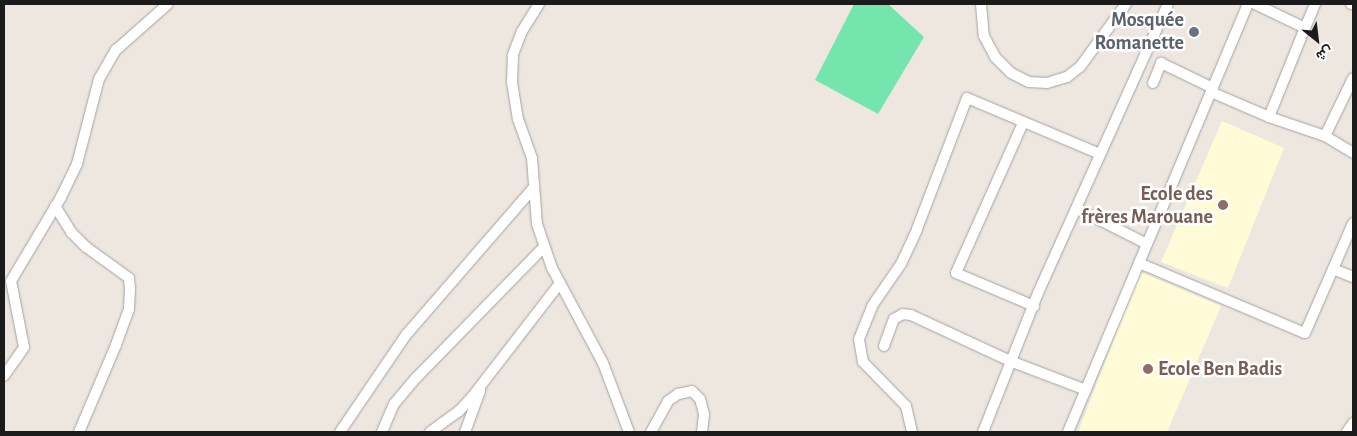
<!DOCTYPE html>
<html>
<head>
<meta charset="utf-8">
<style>
	body { margin:0 }
	#map { position:relative; width:1357px; height:436px; overflow:hidden; background:#eee7df; font-family:"Alegreya Sans",Vazirmatn,sans-serif }
	div>[style] { position:absolute }
	.education>* { inset:0; background:#fffbd7 }
	.pitch>* { inset:0; background:#75e5ae }
	.roads { filter:drop-shadow(0 0 1px #a2a2a2) drop-shadow(0 0 1px #a2a2a2) }
	.minor>* { height:10px; margin:-5px; padding:0 5px; transform-origin:5px; border-radius:5px; background:#fff }
	.dots>* { width:14px; height:14px; translate:-50% -50%; box-sizing:border-box; border:2px solid #fff; border-radius:50% }
	span { translate:-50% -50%; white-space:nowrap; text-align:center; line-height:1.15; -webkit-text-stroke:5px #fff; paint-order:stroke }
	.worship-label { font-size:20px; color:#5b616d; font-weight:700 }
	.right { translate:-100% -50%; text-align:right }
	.education-label { font-size:20px; color:#785e54; font-weight:700 }
	.left { translate:0 -50%; text-align:left }
	.frame { position:absolute; inset:0; border:5px solid #1b1b1b; pointer-events:none }
	.north { position:absolute; left:1292px; top:15px; width:50px; height:50px; -webkit-text-stroke:4px #fff; paint-order:stroke; rotate:151deg; font-size:14px; font-weight:700; line-height:20px; text-align:center; color:#1b1b1b }
	.north::after { content:''; display:block; margin:auto; width:18px; height:22px; background:#1b1b1b; clip-path:polygon(50% 0,100% 100%,50% 72%,0 100%) }
</style>
</head>
<body>
<div id="map">
	<div class="education">
		<i style="clip-path:polygon(1222px 121px,1284px 148px,1228px 288px,1161px 262px)"></i>
		<i style="clip-path:polygon(1140px 272px,1221px 306px,1167px 432px,1078px 432px)"></i>
	</div>
	<div class="pitch">
		<i style="clip-path:polygon(854px 4px,888px 4px,924px 37px,878px 114px,815px 80px)"></i>
	</div>
	<div class="roads">
		<div class="minor">
			<i style="left:539px;top:4px;width:32px;rotate:122deg"></i>
			<i style="left:522px;top:31px;width:26px;rotate:111deg"></i>
			<i style="left:513px;top:55px;width:27px;rotate:92deg"></i>
			<i style="left:512px;top:82px;width:37px;rotate:81deg"></i>
			<i style="left:518px;top:119px;width:41px;rotate:70.3deg"></i>
			<i style="left:532px;top:158px;width:66px;rotate:85.7deg"></i>
			<i style="left:537px;top:224px;width:46px;rotate:71.2deg"></i>
			<i style="left:552px;top:268px;width:108px;rotate:61.8deg"></i>
			<i style="left:603px;top:363px;width:74px;rotate:69.4deg"></i>
			<i style="left:981px;top:4px;width:32px;rotate:85deg"></i>
			<i style="left:984px;top:36px;width:24px;rotate:62deg"></i>
			<i style="left:995px;top:57px;width:23px;rotate:45deg"></i>
			<i style="left:1011px;top:73px;width:20px;rotate:27deg"></i>
			<i style="left:1029px;top:82px;width:18px;rotate:3deg"></i>
			<i style="left:1047px;top:83px;width:21px;rotate:-17deg"></i>
			<i style="left:1067px;top:77px;width:16px;rotate:-38deg"></i>
			<i style="left:1080px;top:67px;width:78px;rotate:-53.9deg"></i>
			<i style="left:1255px;top:4px;width:55px;rotate:25.6deg"></i>
			<i style="left:1305px;top:28px;width:26px;rotate:-67deg"></i>
			<i style="left:1351px;top:4px;width:2px"></i>
			<i style="left:1153px;top:83px;width:22px;rotate:-68deg"></i>
			<i style="left:1161px;top:63px;width:58px;rotate:25.7deg"></i>
			<i style="left:1211px;top:92px;width:63px;rotate:23.3deg"></i>
			<i style="left:1269px;top:117px;width:59px;rotate:18.7deg"></i>
			<i style="left:1325px;top:136px;width:33px;rotate:31deg"></i>
			<i style="left:1269px;top:117px;width:96px;rotate:-68deg"></i>
			<i style="left:1023px;top:123px;width:164px;rotate:114.1deg"></i>
			<i style="left:956px;top:273px;width:85px;rotate:22.9deg"></i>
			<i style="left:1325px;top:136px;width:64px;rotate:-64.2deg"></i>
			<i style="left:55px;top:206px;width:31px;rotate:58deg"></i>
			<i style="left:71px;top:232px;width:21px;rotate:45deg"></i>
			<i style="left:86px;top:247px;width:53px;rotate:35.8deg"></i>
			<i style="left:129px;top:278px;width:11px;rotate:85deg"></i>
			<i style="left:130px;top:289px;width:20px;rotate:93deg"></i>
			<i style="left:129px;top:309px;width:38px;rotate:110deg"></i>
			<i style="left:116px;top:345px;width:95px;rotate:113deg"></i>
			<i style="left:1078px;top:209px;width:77px;rotate:26.9deg"></i>
			<i style="left:1139px;top:263px;width:180px;rotate:22.9deg"></i>
			<i style="left:1305px;top:333px;width:120px;rotate:-66.4deg"></i>
			<i style="left:1333px;top:269px;width:22px;rotate:22deg"></i>
			<i style="left:884px;top:346px;width:29px;rotate:-70deg"></i>
			<i style="left:894px;top:319px;width:10px;rotate:-29deg"></i>
			<i style="left:903px;top:314px;width:8px;rotate:7deg"></i>
			<i style="left:911px;top:315px;width:109px;rotate:24.9deg"></i>
			<i style="left:1010px;top:361px;width:81px;rotate:20.9deg"></i>
			<i style="left:4px;top:376px;width:35px;rotate:-55deg"></i>
			<i style="left:24px;top:347px;width:67px;rotate:-101.1deg"></i>
			<i style="left:11px;top:281px;width:98px;rotate:-59.2deg"></i>
			<i style="left:61px;top:197px;width:37px;rotate:-64deg"></i>
			<i style="left:77px;top:164px;width:88px;rotate:-75.5deg"></i>
			<i style="left:99px;top:79px;width:34px;rotate:-60deg"></i>
			<i style="left:116px;top:50px;width:69px;rotate:-41.5deg"></i>
			<i style="left:340px;top:432px;width:117px;rotate:-55.8deg"></i>
			<i style="left:406px;top:335px;width:196px;rotate:-49.1deg"></i>
			<i style="left:382px;top:432px;width:30px;rotate:-67deg"></i>
			<i style="left:394px;top:404px;width:35px;rotate:-50deg"></i>
			<i style="left:417px;top:377px;width:182px;rotate:-45.7deg"></i>
			<i style="left:430px;top:432px;width:36px;rotate:-36deg"></i>
			<i style="left:459px;top:411px;width:19px;rotate:-47deg"></i>
			<i style="left:472px;top:397px;width:144px;rotate:-52.3deg"></i>
			<i style="left:465px;top:432px;width:44px;rotate:-69.9deg"></i>
			<i style="left:651px;top:432px;width:35px;rotate:-61deg"></i>
			<i style="left:668px;top:401px;width:12px;rotate:-35deg"></i>
			<i style="left:678px;top:394px;width:14px;rotate:-12deg"></i>
			<i style="left:692px;top:391px;width:11px;rotate:45deg"></i>
			<i style="left:700px;top:399px;width:16px;rotate:75deg"></i>
			<i style="left:704px;top:414px;width:18px;rotate:96deg"></i>
			<i style="left:912px;top:432px;width:27px;rotate:-103deg"></i>
			<i style="left:906px;top:406px;width:62px;rotate:-134.3deg"></i>
			<i style="left:863px;top:362px;width:23px;rotate:-100deg"></i>
			<i style="left:859px;top:339px;width:35px;rotate:-68deg"></i>
			<i style="left:872px;top:306px;width:51px;rotate:-55.4deg"></i>
			<i style="left:901px;top:264px;width:38px;rotate:-65deg"></i>
			<i style="left:917px;top:229px;width:140px;rotate:-69.1deg"></i>
			<i style="left:967px;top:98px;width:142px;rotate:22.8deg"></i>
			<i style="left:983px;top:432px;width:149px;rotate:-68.4deg"></i>
			<i style="left:1038px;top:293px;width:317px;rotate:-65.8deg"></i>
			<i style="left:1068px;top:432px;width:464px;rotate:-67.2deg"></i>
			<i style="left:1347px;top:432px;width:11px;rotate:-56deg"></i>
		</div>
	</div>
	<div class="dots">
		<i style="left:1194px;top:32px;background:#6b7280"></i>
		<i style="left:1223px;top:205px;background:#8d6e63"></i>
		<i style="left:1148px;top:369px;background:#8d6e63"></i>
	</div>
	<div class="worship-label">
		<span class="right" style="left:1184px;top:32px">Mosquée<br>Romanette</span>
	</div>
	<div class="education-label">
		<span class="right" style="left:1213px;top:206px">Ecole des<br>frères Marouane</span>
		<span class="left" style="left:1158px;top:369px">Ecole Ben Badis</span>
	</div>
	<div class="frame"></div>
	<div class="north">ش</div>
</div>
</body>
</html>
